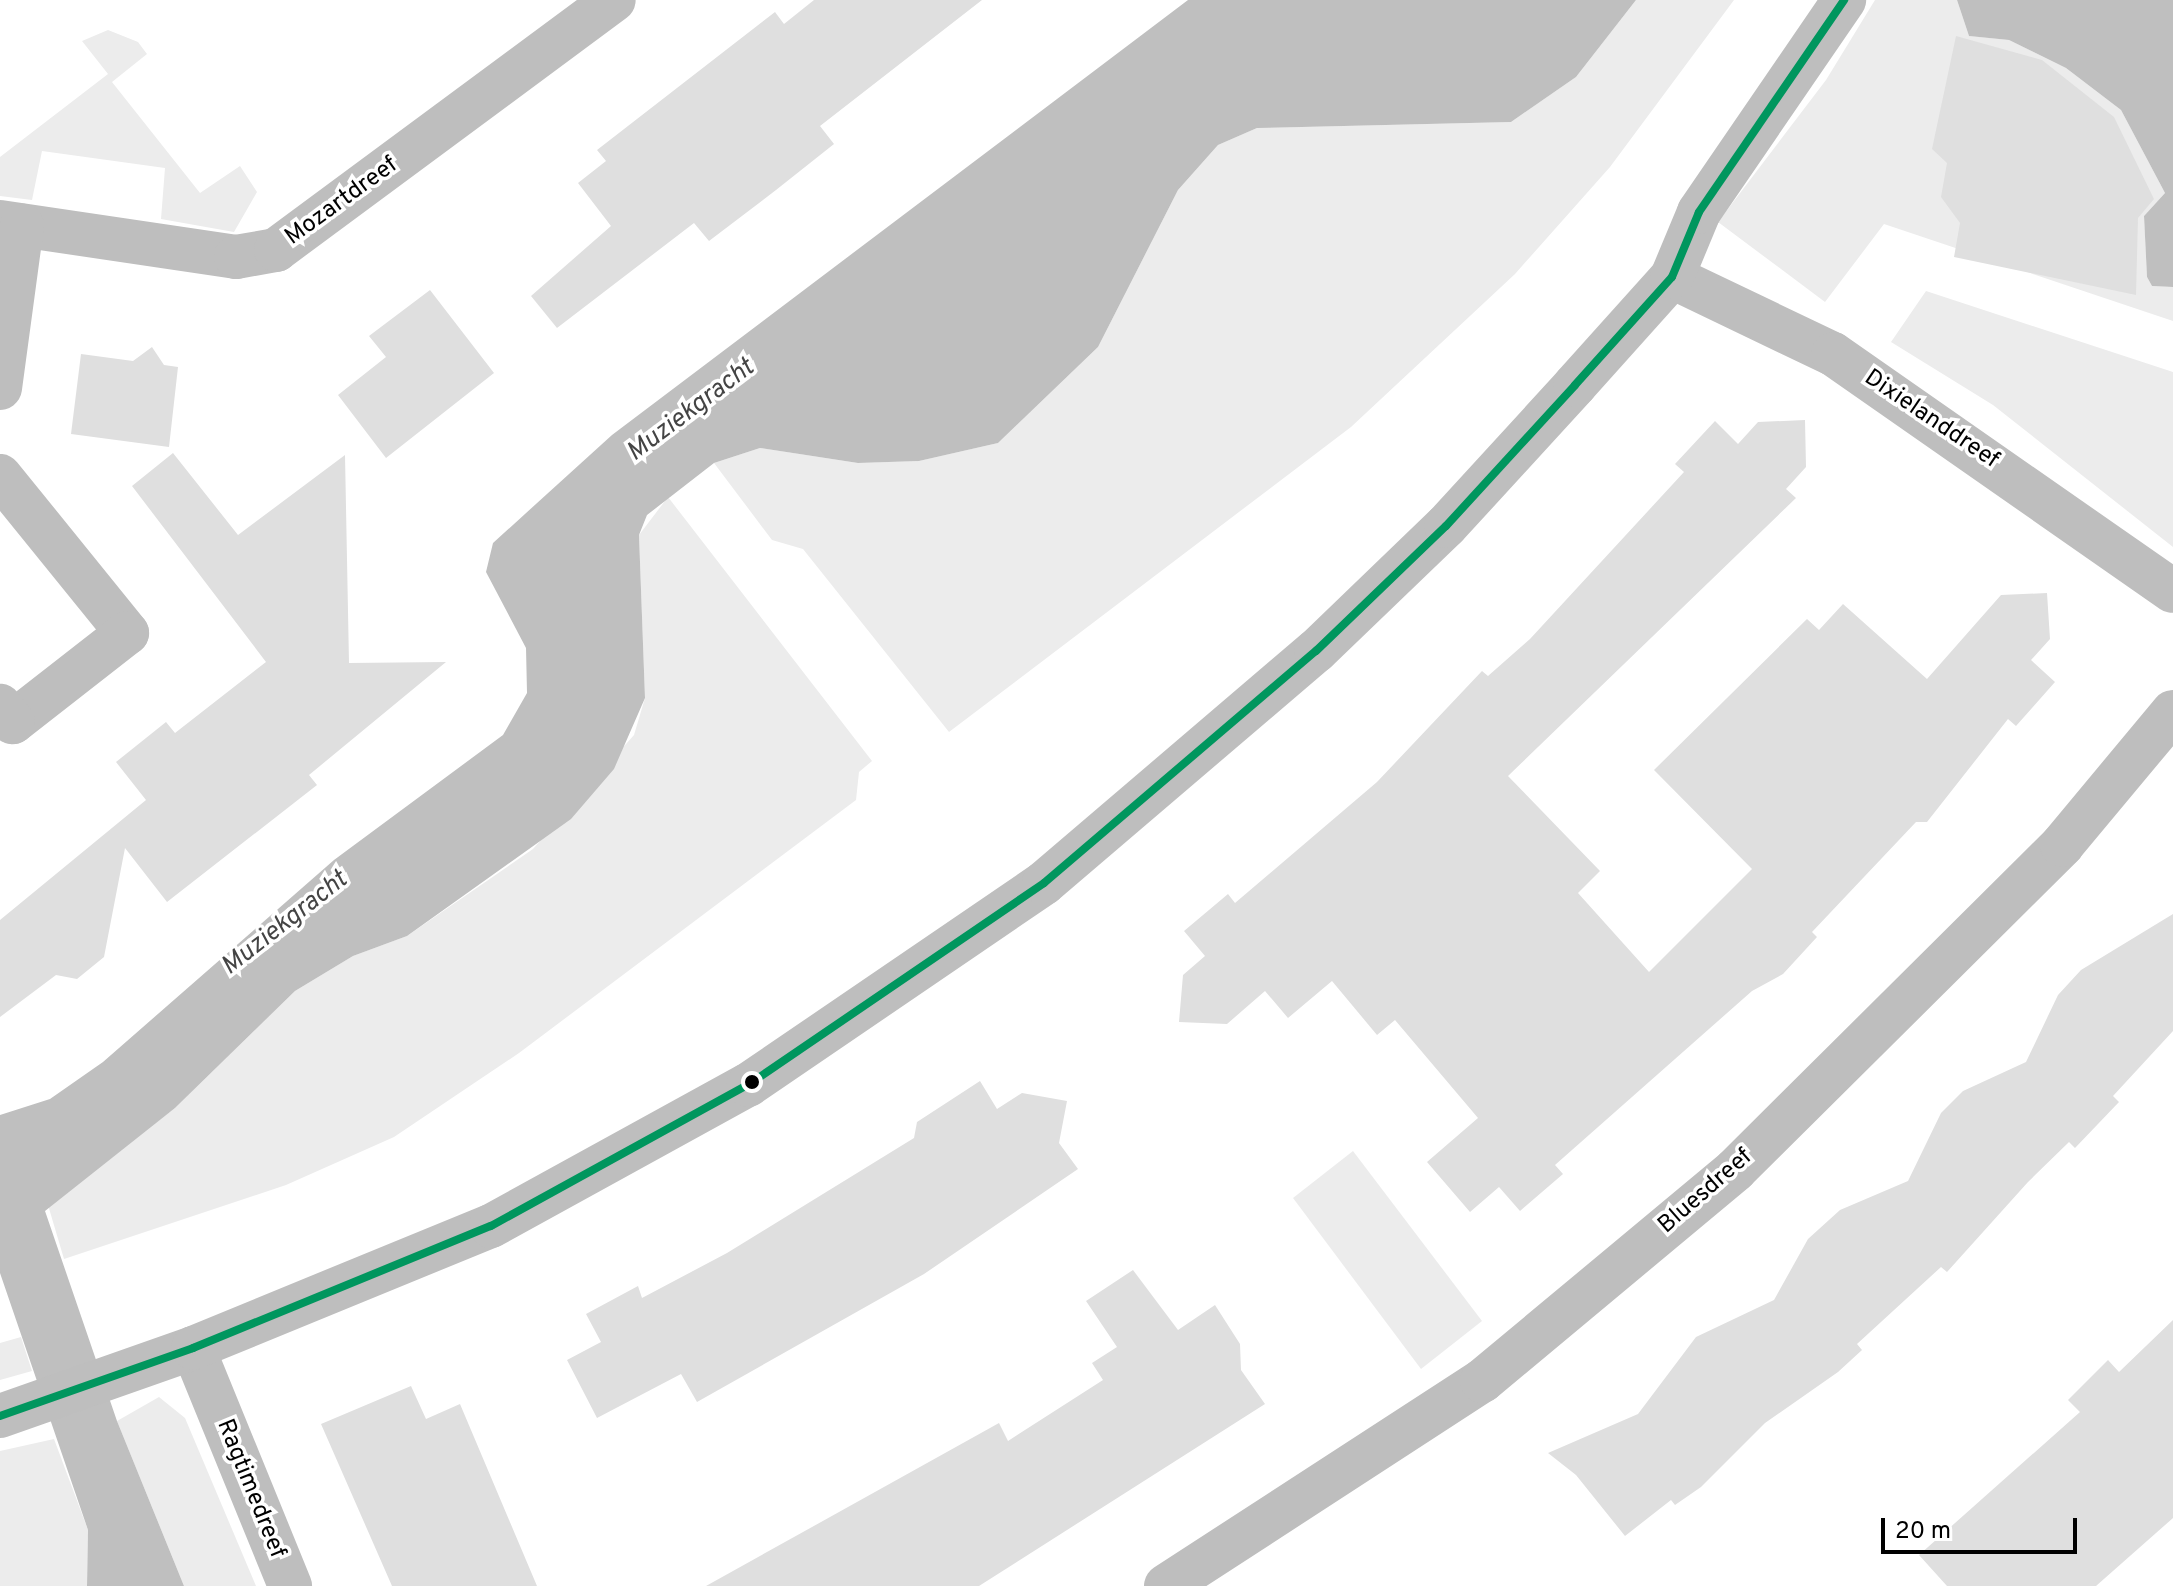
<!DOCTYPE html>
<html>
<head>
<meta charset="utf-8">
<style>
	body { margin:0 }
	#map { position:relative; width:2173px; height:1586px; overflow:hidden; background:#fff; font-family:Overpass,sans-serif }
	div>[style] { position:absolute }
	.green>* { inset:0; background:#ececec }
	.water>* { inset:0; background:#bfbfbf }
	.building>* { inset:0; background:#dfdfdf }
	.minor>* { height:44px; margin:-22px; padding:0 22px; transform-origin:22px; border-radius:22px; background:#bebebe }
	.bus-1>* { height:8px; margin:-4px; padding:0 4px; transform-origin:4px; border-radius:4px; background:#00965e }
	.dots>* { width:22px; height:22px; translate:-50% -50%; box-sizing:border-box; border:4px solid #fff; border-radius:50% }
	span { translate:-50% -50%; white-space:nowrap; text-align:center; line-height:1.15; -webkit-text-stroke:7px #fff; paint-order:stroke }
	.street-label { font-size:24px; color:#000 }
	.water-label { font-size:26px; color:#444; font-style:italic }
	.scale { position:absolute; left:1881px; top:1518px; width:196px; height:36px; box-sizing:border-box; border:4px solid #000; border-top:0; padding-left:10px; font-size:24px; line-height:28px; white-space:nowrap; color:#000; -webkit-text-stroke:6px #fff; paint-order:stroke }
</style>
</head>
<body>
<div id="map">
	<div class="green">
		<i style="clip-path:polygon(1636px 0,1734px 0,1610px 167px,1515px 274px,1351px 427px,949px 732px,803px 549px,772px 540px,714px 463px,760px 448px,858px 463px,919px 461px,998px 443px,1098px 347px,1178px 190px,1218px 145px,1257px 128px,1511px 122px,1576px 77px)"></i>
		<i style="clip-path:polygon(1875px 0,1957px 0,1969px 36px,2009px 40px,2066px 68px,2121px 110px,2165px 193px,2144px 216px,2147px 277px,2152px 286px,2173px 287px,2173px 321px,1884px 224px,1825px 302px,1718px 222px,1826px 80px)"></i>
		<i style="clip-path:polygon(108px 30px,138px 42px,147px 54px,112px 82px,200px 193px,240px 166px,257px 192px,234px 232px,161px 219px,165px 168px,42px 151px,32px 200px,0 196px,0 157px,108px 74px,82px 41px)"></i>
		<i style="clip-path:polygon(1926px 291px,2173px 372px,2173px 547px,1993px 405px,1891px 342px)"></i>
		<i style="clip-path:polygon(668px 497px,872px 761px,859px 772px,856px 800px,519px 1053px,394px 1137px,286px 1185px,64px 1259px,48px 1205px,175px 1108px,295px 991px,353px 956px,407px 936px,533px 849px,634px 735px,645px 698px,639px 535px)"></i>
		<i style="clip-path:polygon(1353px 1151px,1482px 1321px,1421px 1369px,1293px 1198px)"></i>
		<i style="clip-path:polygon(21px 1337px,32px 1371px,0 1380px,0 1343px)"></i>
		<i style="clip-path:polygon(159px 1397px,185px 1418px,256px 1586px,184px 1586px,117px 1421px)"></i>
		<i style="clip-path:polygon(54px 1439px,88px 1530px,87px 1586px,0 1586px,0 1451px)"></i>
	</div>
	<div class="water">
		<i style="clip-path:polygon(1188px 0,1636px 0,1576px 77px,1511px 122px,1257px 128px,1218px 145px,1178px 190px,1098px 347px,998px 443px,919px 461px,858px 463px,760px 448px,714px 463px,647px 515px,639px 535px,645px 698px,614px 769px,571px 819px,407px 936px,353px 956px,295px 991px,175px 1108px,45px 1211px,117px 1421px,184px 1586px,87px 1586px,88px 1530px,0 1273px,0 1115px,50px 1099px,103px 1062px,334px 860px,503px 735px,527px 693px,526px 648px,486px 572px,493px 543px,612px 435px)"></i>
		<i style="clip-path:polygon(1957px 0,2173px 0,2173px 287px,2152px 286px,2147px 277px,2144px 216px,2165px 193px,2121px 110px,2066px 68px,2009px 40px,1969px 36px)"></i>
	</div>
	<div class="building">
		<i style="clip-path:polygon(814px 0,982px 0,820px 126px,834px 144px,776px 190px,709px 241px,694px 223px,557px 328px,531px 296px,611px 226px,578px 183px,606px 161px,597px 150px,775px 12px,784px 24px)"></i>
		<i style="clip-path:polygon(1956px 36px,2042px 60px,2114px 117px,2154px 199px,2138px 218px,2136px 295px,1954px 257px,1960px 223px,1941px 197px,1947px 163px,1932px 149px)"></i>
		<i style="clip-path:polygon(430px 290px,494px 373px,386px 458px,338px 395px,386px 357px,369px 336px)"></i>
		<i style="clip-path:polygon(152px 347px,164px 365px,178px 367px,169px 447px,71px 434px,81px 354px,133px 361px)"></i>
		<i style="clip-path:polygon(1805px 420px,1806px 467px,1786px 489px,1796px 498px,1508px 776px,1600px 871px,1578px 893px,1649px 972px,1752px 869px,1654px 770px,1807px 619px,1819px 630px,1843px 604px,1927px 679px,2001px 595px,2047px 593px,2050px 639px,2031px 660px,2055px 682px,2016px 726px,2008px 719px,1927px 822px,1916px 822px,1812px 932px,1817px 937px,1783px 974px,1752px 991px,1555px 1165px,1563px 1174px,1520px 1211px,1499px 1187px,1470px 1212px,1427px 1162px,1478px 1118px,1395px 1020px,1377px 1035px,1332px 981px,1288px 1018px,1265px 991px,1227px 1024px,1179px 1022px,1183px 975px,1205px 956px,1184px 931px,1228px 894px,1235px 903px,1377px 782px,1482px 671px,1488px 676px,1530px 639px,1684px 472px,1675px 464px,1715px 421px,1738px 444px,1758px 422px)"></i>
		<i style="clip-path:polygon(173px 453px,238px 535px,345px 455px,349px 663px,446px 662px,309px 775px,317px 785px,167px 902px,125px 848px,104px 957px,77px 979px,56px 975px,0 1017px,0 920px,146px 800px,116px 762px,166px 722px,175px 733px,266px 662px,132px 486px)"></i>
		<i style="clip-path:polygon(2173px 914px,2173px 1031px,2113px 1096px,2119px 1102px,2075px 1148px,2069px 1142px,2028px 1182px,1947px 1272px,1941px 1267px,1857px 1344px,1862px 1350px,1838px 1372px,1765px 1423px,1701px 1487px,1675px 1505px,1671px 1500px,1625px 1536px,1576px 1475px,1548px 1453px,1638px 1414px,1696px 1337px,1774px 1300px,1808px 1239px,1840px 1210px,1908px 1181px,1941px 1113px,1963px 1091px,2026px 1062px,2058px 995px,2081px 970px)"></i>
		<i style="clip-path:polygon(980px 1081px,997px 1109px,1022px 1093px,1067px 1101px,1059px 1143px,1078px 1169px,924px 1274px,697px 1402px,681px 1374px,597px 1418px,567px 1360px,601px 1342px,586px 1314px,638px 1286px,642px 1298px,727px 1253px,914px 1138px,917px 1122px)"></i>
		<i style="clip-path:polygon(1133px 1270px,1178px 1330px,1215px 1305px,1240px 1344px,1241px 1370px,1265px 1404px,979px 1586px,706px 1586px,999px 1423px,1008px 1441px,1103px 1380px,1092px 1363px,1117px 1347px,1086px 1301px)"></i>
		<i style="clip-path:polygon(2173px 1320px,2173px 1518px,2096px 1586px,1947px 1586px,1919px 1555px,2080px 1412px,2068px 1400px,2108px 1360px,2119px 1372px)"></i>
		<i style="clip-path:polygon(411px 1386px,426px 1419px,460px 1404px,537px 1586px,392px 1586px,321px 1424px)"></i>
	</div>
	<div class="minor">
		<i style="left:0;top:222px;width:239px;rotate:8.4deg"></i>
		<i style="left:236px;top:257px;width:41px;rotate:-9.9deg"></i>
		<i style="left:276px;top:250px;width:420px;rotate:-36.5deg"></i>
		<i style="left:1672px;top:277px;width:178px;rotate:25.6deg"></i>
		<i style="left:1833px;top:354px;width:414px;rotate:34.9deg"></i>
		<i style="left:0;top:388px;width:164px;rotate:-82.3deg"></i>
		<i style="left:0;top:476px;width:202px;rotate:51deg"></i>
		<i style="left:127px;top:633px;width:145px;rotate:142deg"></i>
		<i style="left:13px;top:722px;width:21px;rotate:-129deg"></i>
		<i style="left:193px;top:1348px;width:257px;rotate:67.8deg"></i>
		<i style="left:0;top:1416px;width:205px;rotate:-19.4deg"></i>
		<i style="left:193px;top:1348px;width:322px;rotate:-22.3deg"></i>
		<i style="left:491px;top:1226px;width:293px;rotate:-28.8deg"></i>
		<i style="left:748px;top:1085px;width:358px;rotate:-34.3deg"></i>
		<i style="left:1044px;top:883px;width:358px;rotate:-40.5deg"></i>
		<i style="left:1316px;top:651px;width:180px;rotate:-43.9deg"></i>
		<i style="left:1446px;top:526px;width:191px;rotate:-47.5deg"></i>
		<i style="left:1575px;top:385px;width:145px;rotate:-48.1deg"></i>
		<i style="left:1672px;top:277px;width:70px;rotate:-67.4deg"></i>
		<i style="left:1699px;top:212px;width:257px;rotate:-55.6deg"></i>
		<i style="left:1166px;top:1586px;width:377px;rotate:-33deg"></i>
		<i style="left:1482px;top:1381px;width:329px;rotate:-39.8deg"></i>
		<i style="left:1735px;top:1170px;width:461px;rotate:-44.8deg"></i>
		<i style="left:2062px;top:845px;width:173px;rotate:-50.2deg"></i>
	</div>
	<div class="bus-1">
		<i style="left:0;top:1416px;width:205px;rotate:-19.4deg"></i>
		<i style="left:193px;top:1348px;width:322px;rotate:-22.3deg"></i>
		<i style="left:491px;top:1226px;width:293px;rotate:-28.8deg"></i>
		<i style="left:748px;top:1085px;width:358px;rotate:-34.3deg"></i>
		<i style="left:1044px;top:883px;width:358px;rotate:-40.5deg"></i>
		<i style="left:1316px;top:651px;width:180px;rotate:-43.9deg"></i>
		<i style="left:1446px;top:526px;width:191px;rotate:-47.5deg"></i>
		<i style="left:1575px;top:385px;width:145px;rotate:-48.1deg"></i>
		<i style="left:1672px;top:277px;width:70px;rotate:-67.4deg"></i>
		<i style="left:1699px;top:212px;width:257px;rotate:-55.6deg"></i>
	</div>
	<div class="dots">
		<i style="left:752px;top:1082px;background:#000"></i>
	</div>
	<div class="street-label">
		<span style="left:342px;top:202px;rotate:-36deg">Mozartdreef</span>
		<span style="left:1931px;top:420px;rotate:34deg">Dixielanddreef</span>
		<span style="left:1706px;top:1192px;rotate:-41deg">Bluesdreef</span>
		<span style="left:250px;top:1489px;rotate:68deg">Ragtimedreef</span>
	</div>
	<div class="water-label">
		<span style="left:691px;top:411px;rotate:-37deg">Muziekgracht</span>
		<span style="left:285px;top:924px;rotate:-38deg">Muziekgracht</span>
	</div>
	<div class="scale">20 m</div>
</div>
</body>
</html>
